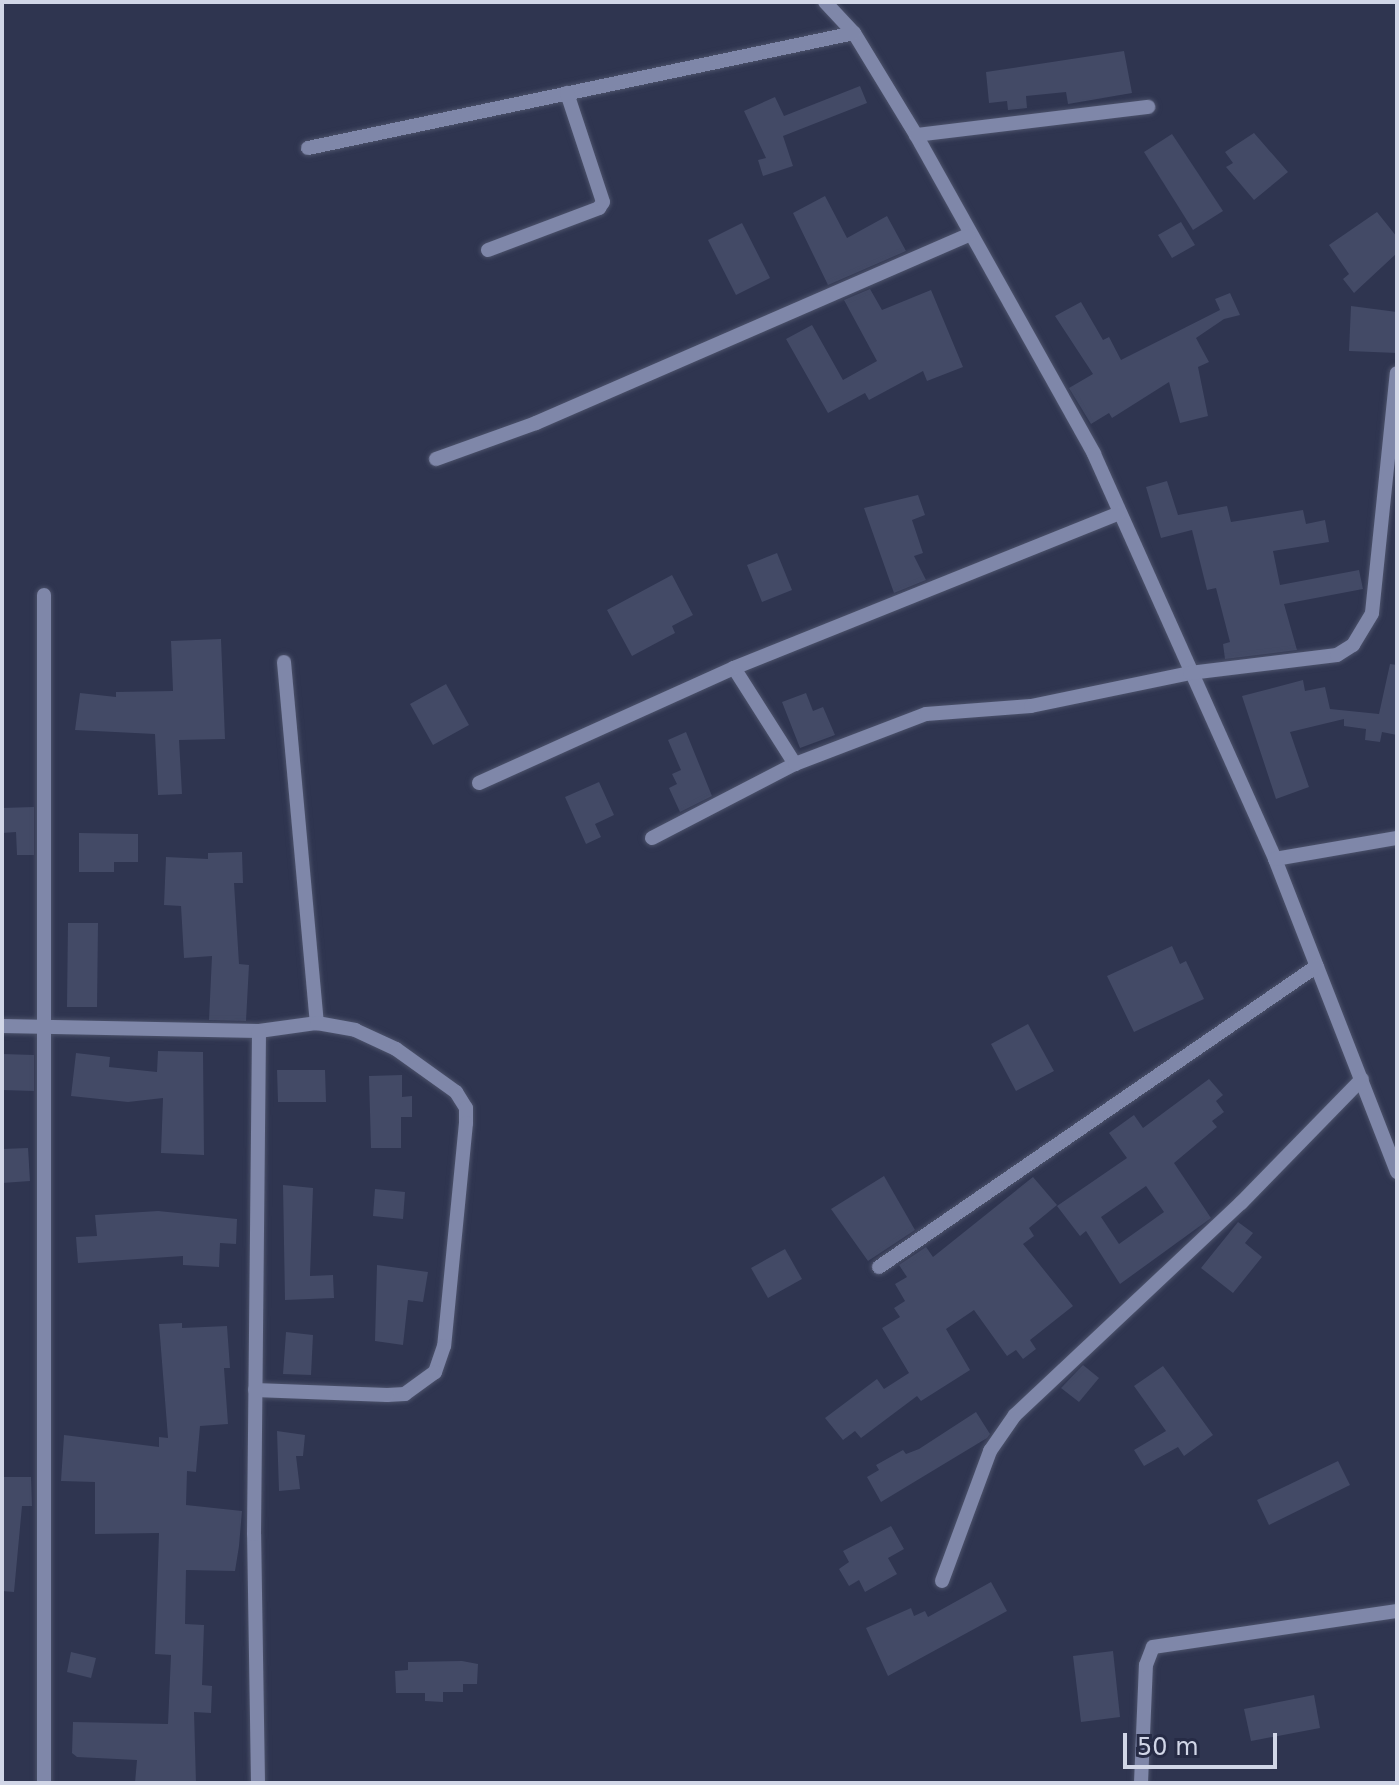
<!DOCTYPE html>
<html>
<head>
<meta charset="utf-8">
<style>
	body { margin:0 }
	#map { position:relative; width:1399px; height:1785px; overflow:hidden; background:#2f3550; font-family:"DejaVu Sans",sans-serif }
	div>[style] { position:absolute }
	.building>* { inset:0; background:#434a66 }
	.roads { filter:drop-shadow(0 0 2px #4c526b) drop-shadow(0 0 2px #4c526b) }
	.minor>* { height:14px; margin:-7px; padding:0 7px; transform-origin:7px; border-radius:7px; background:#7f87a9 }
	span { translate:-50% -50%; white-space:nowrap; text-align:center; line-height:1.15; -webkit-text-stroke:8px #262b45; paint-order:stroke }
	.frame { position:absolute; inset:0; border:4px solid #d1d6e7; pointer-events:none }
	.scale { position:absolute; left:1123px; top:1733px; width:154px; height:36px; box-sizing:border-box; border:4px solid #d1d6e7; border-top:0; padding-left:10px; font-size:24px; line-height:28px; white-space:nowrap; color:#d1d6e7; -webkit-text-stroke:6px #262b45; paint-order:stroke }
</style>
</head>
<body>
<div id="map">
	<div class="building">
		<i style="clip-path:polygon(1124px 51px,1132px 93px,1068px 104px,1066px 92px,1026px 96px,1027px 108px,1008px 110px,1007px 101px,989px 103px,986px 72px)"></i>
		<i style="clip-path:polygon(860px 86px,867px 103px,783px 136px,793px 166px,763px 176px,758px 160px,766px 158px,744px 111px,775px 97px,784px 116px)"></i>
		<i style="clip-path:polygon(1254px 133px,1288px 172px,1254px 200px,1226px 167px,1233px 163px,1225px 152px)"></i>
		<i style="clip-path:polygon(1172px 134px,1223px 211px,1193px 230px,1144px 152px)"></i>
		<i style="clip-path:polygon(825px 196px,847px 238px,887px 216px,906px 251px,828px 285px,793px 213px)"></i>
		<i style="clip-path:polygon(1377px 212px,1397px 237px,1397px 253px,1354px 293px,1343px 279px,1349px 274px,1329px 245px)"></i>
		<i style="clip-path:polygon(1181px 222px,1195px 245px,1172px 258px,1158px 235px)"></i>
		<i style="clip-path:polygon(742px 223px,770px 278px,736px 295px,708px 240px)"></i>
		<i style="clip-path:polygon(870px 289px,882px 310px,931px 290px,963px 367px,927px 381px,923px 371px,869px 400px,865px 393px,828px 413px,786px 339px,812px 325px,843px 380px,877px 361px,844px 300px)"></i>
		<i style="clip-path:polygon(1230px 293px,1240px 315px,1224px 319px,1196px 338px,1209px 362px,1198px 367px,1208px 416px,1180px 423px,1169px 382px,1112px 418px,1109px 413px,1091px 424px,1069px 388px,1093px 374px,1055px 316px,1081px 302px,1103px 340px,1109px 337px,1121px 360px,1220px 310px,1215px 299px)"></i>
		<i style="clip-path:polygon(1351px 306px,1397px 312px,1397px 353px,1349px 351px)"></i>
		<i style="clip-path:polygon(1167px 481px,1178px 515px,1227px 506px,1231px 522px,1303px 510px,1306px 524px,1325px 520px,1329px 542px,1273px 551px,1280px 585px,1359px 570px,1363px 589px,1284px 604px,1297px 650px,1225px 659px,1223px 644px,1230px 642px,1216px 588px,1207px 590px,1192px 530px,1161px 538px,1146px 487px)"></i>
		<i style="clip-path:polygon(918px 495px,925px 515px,912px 520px,923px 553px,914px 556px,926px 580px,894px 593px,864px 508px)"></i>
		<i style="clip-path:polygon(777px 553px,792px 590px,762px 602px,747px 565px)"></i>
		<i style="clip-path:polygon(672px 575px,693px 615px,672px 626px,675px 633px,632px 656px,607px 610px)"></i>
		<i style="clip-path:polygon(221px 639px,225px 739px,179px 740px,182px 794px,158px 795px,155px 734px,75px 730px,80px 693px,116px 697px,116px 692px,173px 691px,171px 641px)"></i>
		<i style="clip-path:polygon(1390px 664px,1397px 665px,1397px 735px,1382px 732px,1380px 742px,1365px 740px,1366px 729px,1344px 726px,1344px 719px,1290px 732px,1309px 787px,1276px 799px,1242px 696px,1303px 680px,1305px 691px,1325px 687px,1330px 709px,1379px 714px)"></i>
		<i style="clip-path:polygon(446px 684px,469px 725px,433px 745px,410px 704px)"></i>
		<i style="clip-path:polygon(806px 693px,813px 711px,823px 707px,835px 735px,800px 748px,782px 702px)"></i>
		<i style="clip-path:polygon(686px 732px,712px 796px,680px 812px,669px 788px,677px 784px,672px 774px,681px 770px,668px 740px)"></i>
		<i style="clip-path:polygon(599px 782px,614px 815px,595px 824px,601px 837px,586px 844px,565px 797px)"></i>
		<i style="clip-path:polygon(34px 807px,34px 855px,17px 855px,16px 832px,2px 833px,2px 808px)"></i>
		<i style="clip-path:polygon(79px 833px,138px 834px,138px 862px,114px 862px,114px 872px,79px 872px)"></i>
		<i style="clip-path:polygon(242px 852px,243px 883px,234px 883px,239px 964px,249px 965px,246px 1021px,209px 1020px,212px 956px,184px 958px,181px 906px,164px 905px,166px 857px,208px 859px,208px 853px)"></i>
		<i style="clip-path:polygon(68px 923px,98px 923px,97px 1007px,67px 1007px)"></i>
		<i style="clip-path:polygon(1172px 946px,1180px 964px,1186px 961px,1204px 999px,1134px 1032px,1107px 976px)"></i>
		<i style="clip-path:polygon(1028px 1024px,1054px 1071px,1016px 1091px,991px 1044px)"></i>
		<i style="clip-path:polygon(158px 1051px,203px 1052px,204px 1155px,161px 1153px,163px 1098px,128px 1102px,71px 1096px,76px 1053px,110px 1057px,109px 1067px,157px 1072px)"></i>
		<i style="clip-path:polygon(2px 1054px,34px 1055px,34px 1091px,2px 1090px)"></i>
		<i style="clip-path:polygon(277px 1070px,325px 1070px,326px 1102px,278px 1102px)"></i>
		<i style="clip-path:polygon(402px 1075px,402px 1097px,412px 1096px,412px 1117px,401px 1117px,401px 1148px,371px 1148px,369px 1076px)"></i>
		<i style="clip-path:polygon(evenodd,1209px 1079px,1223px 1095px,1216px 1101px,1224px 1112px,1212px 1121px,1217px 1127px,1174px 1163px,1211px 1218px,1120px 1284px,1086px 1231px,1080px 1236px,1057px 1206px,1127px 1158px,1109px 1133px,1134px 1115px,1143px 1128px,1209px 1079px,1146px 1186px,1164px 1212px,1119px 1244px,1101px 1217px,1146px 1186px)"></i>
		<i style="clip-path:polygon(28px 1148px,30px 1181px,2px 1183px,2px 1149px)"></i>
		<i style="clip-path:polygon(884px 1176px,915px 1230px,868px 1261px,831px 1209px)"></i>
		<i style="clip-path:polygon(1033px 1177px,1057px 1205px,1029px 1228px,1034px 1236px,1023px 1244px,1073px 1306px,1030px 1340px,1036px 1349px,1023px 1359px,1016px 1350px,1007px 1356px,974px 1310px,946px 1329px,970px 1370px,921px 1401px,917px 1396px,861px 1438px,855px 1431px,843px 1440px,825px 1418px,877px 1379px,884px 1389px,909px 1373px,882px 1328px,900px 1317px,894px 1308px,905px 1301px,895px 1284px,907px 1277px,899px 1265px,926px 1247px,933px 1257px)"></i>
		<i style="clip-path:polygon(283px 1185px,313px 1188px,310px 1276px,333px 1275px,334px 1298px,285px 1300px)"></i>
		<i style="clip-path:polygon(375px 1189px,405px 1192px,403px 1219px,373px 1216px)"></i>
		<i style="clip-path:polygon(158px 1211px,237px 1219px,236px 1244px,220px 1243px,219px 1267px,183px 1265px,183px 1256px,78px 1263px,76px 1237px,97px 1236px,95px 1215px)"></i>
		<i style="clip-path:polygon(1238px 1222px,1253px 1233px,1245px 1243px,1262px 1257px,1233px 1293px,1201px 1268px)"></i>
		<i style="clip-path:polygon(785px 1249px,802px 1279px,768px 1298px,751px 1268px)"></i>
		<i style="clip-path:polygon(377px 1265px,428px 1272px,423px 1302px,408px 1300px,403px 1345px,375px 1341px)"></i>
		<i style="clip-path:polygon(182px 1323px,182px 1328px,227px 1326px,230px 1368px,224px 1368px,228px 1424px,200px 1426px,196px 1472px,187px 1471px,186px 1505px,242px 1511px,239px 1546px,235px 1571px,186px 1570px,185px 1624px,204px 1625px,202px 1685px,212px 1686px,211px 1713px,194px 1712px,196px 1783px,135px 1783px,137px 1760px,77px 1757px,72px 1753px,73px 1722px,168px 1724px,171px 1655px,155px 1654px,159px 1533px,95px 1534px,95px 1482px,61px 1481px,64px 1435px,159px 1447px,159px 1437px,168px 1438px,159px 1324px)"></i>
		<i style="clip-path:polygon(286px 1332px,313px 1335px,311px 1375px,283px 1374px)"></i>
		<i style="clip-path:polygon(1083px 1365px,1099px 1378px,1079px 1402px,1061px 1388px)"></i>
		<i style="clip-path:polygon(1163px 1366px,1213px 1435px,1184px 1456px,1178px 1447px,1144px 1466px,1134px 1450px,1166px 1431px,1134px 1386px)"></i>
		<i style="clip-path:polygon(976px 1412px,990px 1434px,987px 1438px,881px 1502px,867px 1477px,879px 1470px,876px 1465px,903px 1450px,906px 1454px,919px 1449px)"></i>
		<i style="clip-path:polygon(277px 1431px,305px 1435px,303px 1456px,296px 1456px,300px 1489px,279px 1491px)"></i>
		<i style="clip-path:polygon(1338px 1461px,1350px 1485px,1269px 1525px,1257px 1500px)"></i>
		<i style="clip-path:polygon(2px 1477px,31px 1477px,32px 1506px,22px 1506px,14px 1592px,2px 1591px)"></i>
		<i style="clip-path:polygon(891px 1526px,904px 1549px,888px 1558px,897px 1574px,865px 1592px,859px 1580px,849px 1586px,839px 1569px,849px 1562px,843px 1551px)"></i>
		<i style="clip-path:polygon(991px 1582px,1007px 1611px,888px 1676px,866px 1628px,911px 1608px,914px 1616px,925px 1611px,928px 1617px)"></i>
		<i style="clip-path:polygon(1113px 1651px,1120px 1717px,1081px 1722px,1073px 1656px)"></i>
		<i style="clip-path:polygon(71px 1652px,96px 1658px,91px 1678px,67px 1672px)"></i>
		<i style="clip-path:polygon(462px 1661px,478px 1664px,477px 1684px,463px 1684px,463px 1692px,443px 1692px,443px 1702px,425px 1701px,425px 1693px,396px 1693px,395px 1671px,408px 1670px,408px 1662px)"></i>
		<i style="clip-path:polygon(1314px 1695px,1320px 1728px,1251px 1741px,1244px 1709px)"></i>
	</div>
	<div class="roads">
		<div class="minor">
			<i style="left:825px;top:2px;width:42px;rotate:46.9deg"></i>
			<i style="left:854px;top:33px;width:119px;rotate:58.7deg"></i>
			<i style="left:916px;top:135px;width:365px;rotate:60.8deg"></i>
			<i style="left:1094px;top:454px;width:444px;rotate:65.9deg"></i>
			<i style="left:1275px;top:859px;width:336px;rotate:68.7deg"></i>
			<i style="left:916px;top:135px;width:234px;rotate:-6.9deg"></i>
			<i style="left:308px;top:148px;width:558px;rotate:-11.89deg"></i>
			<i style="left:488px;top:250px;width:119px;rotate:-20.7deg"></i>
			<i style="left:599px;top:208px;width:7px;rotate:-56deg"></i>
			<i style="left:603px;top:202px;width:115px;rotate:-108.3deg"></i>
			<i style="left:436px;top:459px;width:106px;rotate:-19.8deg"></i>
			<i style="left:536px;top:423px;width:472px;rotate:-23.5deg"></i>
			<i style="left:284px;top:662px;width:363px;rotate:84.8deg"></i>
			<i style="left:734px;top:668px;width:114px;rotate:57.6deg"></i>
			<i style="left:479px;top:783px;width:280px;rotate:-24.3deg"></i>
			<i style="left:734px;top:668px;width:414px;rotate:-21.9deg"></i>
			<i style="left:652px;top:838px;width:161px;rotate:-27.4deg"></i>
			<i style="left:795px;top:764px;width:140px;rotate:-20.9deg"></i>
			<i style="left:926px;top:714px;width:105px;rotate:-4.4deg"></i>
			<i style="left:1031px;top:706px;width:162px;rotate:-11.7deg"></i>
			<i style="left:1190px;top:673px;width:148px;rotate:-7deg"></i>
			<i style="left:1337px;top:655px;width:19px;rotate:-32deg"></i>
			<i style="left:1353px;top:645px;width:37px;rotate:-59deg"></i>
			<i style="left:1372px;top:613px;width:241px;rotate:-84.1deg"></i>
			<i style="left:1275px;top:859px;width:124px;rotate:-9.8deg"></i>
			<i style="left:2px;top:1026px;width:257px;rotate:1.1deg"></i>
			<i style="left:259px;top:1031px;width:59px;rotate:-7.9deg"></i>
			<i style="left:317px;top:1023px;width:39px;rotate:10deg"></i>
			<i style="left:355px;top:1030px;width:45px;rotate:24.9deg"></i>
			<i style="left:396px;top:1049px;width:74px;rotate:35.6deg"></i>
			<i style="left:456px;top:1092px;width:19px;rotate:58deg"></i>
			<i style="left:466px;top:1108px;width:15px;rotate:90deg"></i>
			<i style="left:466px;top:1123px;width:224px;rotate:95.6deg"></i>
			<i style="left:444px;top:1346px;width:28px;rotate:109deg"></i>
			<i style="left:435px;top:1372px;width:37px;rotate:144deg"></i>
			<i style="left:405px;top:1394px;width:18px;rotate:177deg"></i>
			<i style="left:387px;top:1395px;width:132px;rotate:-177.8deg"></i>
			<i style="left:879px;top:1267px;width:531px;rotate:-34.5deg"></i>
			<i style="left:942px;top:1581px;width:139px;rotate:-69.7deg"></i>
			<i style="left:990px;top:1451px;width:44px;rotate:-55.2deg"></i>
			<i style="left:1015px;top:1415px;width:310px;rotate:-43.2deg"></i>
			<i style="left:1241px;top:1203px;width:173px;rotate:-45.7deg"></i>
			<i style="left:44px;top:1783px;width:1188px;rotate:-90deg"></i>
			<i style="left:258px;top:1783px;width:249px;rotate:-90.9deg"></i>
			<i style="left:254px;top:1534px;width:503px;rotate:-89.43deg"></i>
			<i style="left:1141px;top:1783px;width:118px;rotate:-87.6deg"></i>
			<i style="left:1146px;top:1665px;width:19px;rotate:-69deg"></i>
			<i style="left:1153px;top:1647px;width:247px;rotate:-8.4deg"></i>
		</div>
	</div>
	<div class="frame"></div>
	<div class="scale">50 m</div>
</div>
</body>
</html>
